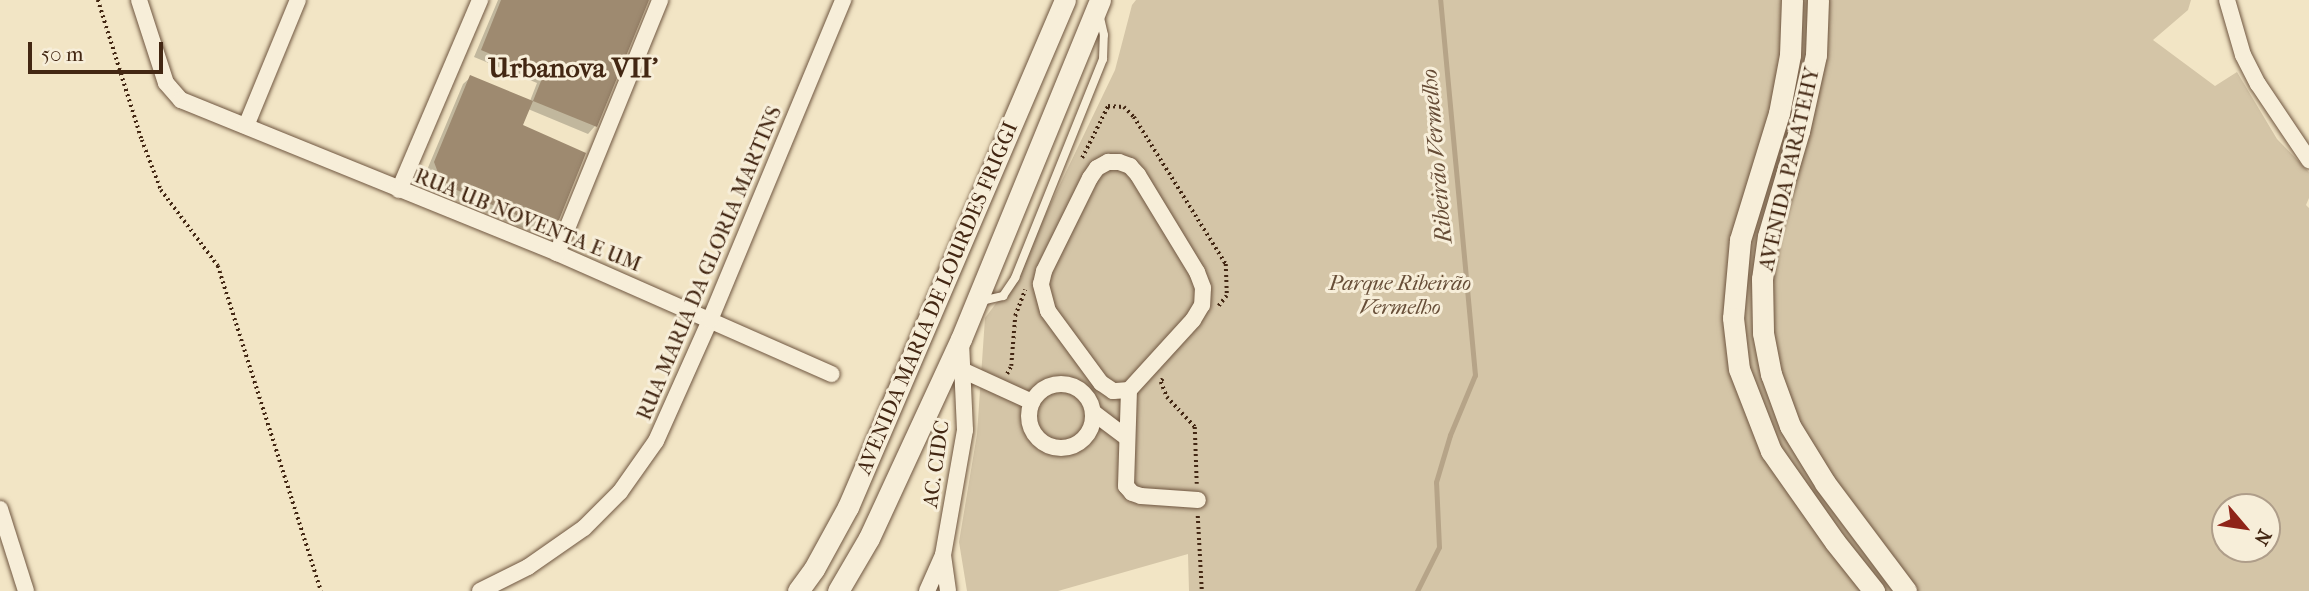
<!DOCTYPE html>
<html>
<head>
<meta charset="utf-8">
<style>
	body { margin:0 }
	#map { position:relative; width:2309px; height:591px; overflow:hidden; background:#f2e5c5; font-family:"IM FELL French Canon",serif }
	div>[style] { position:absolute }
	.green>* { inset:0; background:#d4c5a7 }
	.shadow>* { inset:0; background:#0003 }
	.stream>* { height:5px; margin:-2.5px; padding:0 2.5px; transform-origin:2.5px; border-radius:2.5px; background:#b6a488 }
	.building>* { inset:0; background:#9e8a70 }
	.path>* { height:3.5px; margin-top:-1.75px; transform-origin:0; background:repeating-linear-gradient(90deg,#432713 0 2px,transparent 0 5.5px) }
	.roads { filter:drop-shadow(0 0 2px #6f5640) drop-shadow(0 0 2px #6f5640) }
	.lane>* { height:8px; margin:-4px; padding:0 4px; transform-origin:4px; border-radius:4px; background:#f7eed9 }
	.street>* { height:16px; margin:-8px; padding:0 8px; transform-origin:8px; border-radius:8px; background:#f7eed9 }
	.street>.ring { margin:-8px; padding:0; box-sizing:content-box; background:none; border:16px solid #f7eed9; border-radius:50% }
	.secondary>* { height:21px; margin:-10.5px; padding:0 10.5px; transform-origin:10.5px; border-radius:10.5px; background:#f7eed9 }
	span { translate:-50% -50%; white-space:nowrap; text-align:center; line-height:1.15; -webkit-text-stroke:6px #f7eed9; paint-order:stroke }
	.street-label { font-size:21px; color:#432713 }
	.park-label { font-size:21px; color:#674e38; font-style:italic }
	.water-label { font-size:23px; color:#664c36; font-style:italic }
	.district-label { font-size:28px; color:#432713; font-weight:700 }
	.north { position:absolute; left:2211px; top:493px; width:70px; height:70px; box-sizing:border-box; background:#f7eed9; border:2px solid #af9e8a; border-radius:50%; rotate:119deg; font-size:19px; font-weight:700; line-height:28px; text-align:center; color:#432713 }
	.north::after { content:''; display:block; margin:auto; width:24px; height:32px; background:#8f2418; clip-path:polygon(50% 0,100% 100%,50% 72%,0 100%) }
	.scale { position:absolute; left:28px; top:42px; width:135px; height:32px; box-sizing:border-box; border:4px solid #432713; border-top:0; padding-left:9px; font-size:21px; line-height:24px; white-space:nowrap; color:#432713; -webkit-text-stroke:5px #f7eed9; paint-order:stroke }
</style>
</head>
<body>
<div id="map">
	<div class="green">
		<i style="clip-path:polygon(evenodd,1136px 0,2191px 0,2188px 10px,2153px 40px,2215px 86px,2237px 72px,2277px 139px,2309px 172px,2309px 198px,2306px 205px,2309px 208px,2309px 591px,1189px 591px,1188px 554px,1058px 591px,967px 591px,959px 542px,977px 434px,985px 318px,1015px 278px,1115px 70px,1132px 5px,1136px 0,2225px 507px,2267px 507px,2267px 549px,2225px 549px,2225px 507px)"></i>
	</div>
	<div class="shadow">
		<i style="clip-path:polygon(498px 0,647px 0,595px 126px,588px 134px,528px 109px,521px 126px,558px 219px,540px 231px,530px 231px,445px 195px,433px 185px,427px 170px,463px 84px,471px 77px,530px 101px,537px 83px,474px 57px)"></i>
	</div>
	<div class="stream">
		<i style="left:1417px;top:591px;width:49px;rotate:-63.4deg"></i>
		<i style="left:1439px;top:547px;width:65px;rotate:-92.6deg"></i>
		<i style="left:1436px;top:482px;width:49px;rotate:-73.4deg"></i>
		<i style="left:1450px;top:435px;width:65px;rotate:-67.4deg"></i>
		<i style="left:1475px;top:375px;width:377px;rotate:-95.3deg"></i>
	</div>
	<div class="building">
		<i style="clip-path:polygon(501px 0,649px 0,597px 127px,533px 101px,543px 76px,481px 50px)"></i>
		<i style="clip-path:polygon(470px 75px,533px 101px,523px 125px,586px 153px,559px 220px,548px 225px,538px 224px,452px 188px,440px 178px,434px 162px)"></i>
	</div>
	<div class="path">
		<i style="left:98px;top:0;width:147px;rotate:72.6deg"></i>
		<i style="left:142px;top:140px;width:53px;rotate:69.2deg"></i>
		<i style="left:161px;top:190px;width:95px;rotate:53.1deg"></i>
		<i style="left:218px;top:266px;width:341px;rotate:72.4deg"></i>
		<i style="left:1082px;top:158px;width:58px;rotate:-63.4deg"></i>
		<i style="left:1108px;top:106px;width:16px;rotate:4deg"></i>
		<i style="left:1124px;top:107px;width:14px;rotate:45deg"></i>
		<i style="left:1134px;top:117px;width:173px;rotate:58deg"></i>
		<i style="left:1226px;top:264px;width:32px;rotate:88deg"></i>
		<i style="left:1227px;top:296px;width:13px;rotate:129deg"></i>
		<i style="left:1007px;top:374px;width:9px;rotate:-63deg"></i>
		<i style="left:1011px;top:366px;width:50px;rotate:-85.4deg"></i>
		<i style="left:1015px;top:316px;width:28px;rotate:-69deg"></i>
		<i style="left:1163px;top:379px;width:4px;rotate:124deg"></i>
		<i style="left:1161px;top:382px;width:16px;rotate:68deg"></i>
		<i style="left:1167px;top:397px;width:41px;rotate:47deg"></i>
		<i style="left:1195px;top:427px;width:57px;rotate:88deg"></i>
		<i style="left:1198px;top:516px;width:75px;rotate:86.9deg"></i>
	</div>
	<div class="roads">
		<div class="lane">
			<i style="left:981px;top:301px;width:23px;rotate:-13deg"></i>
			<i style="left:1003px;top:296px;width:22px;rotate:-56deg"></i>
			<i style="left:1015px;top:278px;width:236px;rotate:-68.1deg"></i>
			<i style="left:1103px;top:59px;width:24px;rotate:-88deg"></i>
			<i style="left:1104px;top:35px;width:22px;rotate:-103deg"></i>
		</div>
		<div class="street">
			<i style="left:139px;top:0;width:87px;rotate:72deg"></i>
			<i style="left:166px;top:83px;width:23px;rotate:49deg"></i>
			<i style="left:181px;top:100px;width:406px;rotate:22.1deg"></i>
			<i style="left:557px;top:253px;width:300px;rotate:23.8deg"></i>
			<i style="left:2227px;top:0;width:57px;rotate:73.8deg"></i>
			<i style="left:2243px;top:55px;width:33px;rotate:63deg"></i>
			<i style="left:2258px;top:84px;width:92px;rotate:56.1deg"></i>
			<i style="left:246px;top:126px;width:136px;rotate:-67.6deg"></i>
			<i style="left:399px;top:190px;width:207px;rotate:-66.9deg"></i>
			<i style="left:557px;top:253px;width:273px;rotate:-67.8deg"></i>
			<i style="left:962px;top:370px;width:77px;rotate:24.6deg"></i>
			<i class="ring" style="left:1029px;top:384px;width:48px;height:48px"></i>
			<i style="left:1129px;top:390px;width:16px;rotate:176deg"></i>
			<i style="left:1113px;top:391px;width:14px;rotate:-146deg"></i>
			<i style="left:1101px;top:383px;width:89px;rotate:-126.4deg"></i>
			<i style="left:1048px;top:311px;width:28px;rotate:-105deg"></i>
			<i style="left:1041px;top:284px;width:13px;rotate:-77deg"></i>
			<i style="left:1044px;top:271px;width:104px;rotate:-63.7deg"></i>
			<i style="left:1090px;top:178px;width:12px;rotate:-55deg"></i>
			<i style="left:1097px;top:168px;width:13px;rotate:-29deg"></i>
			<i style="left:1108px;top:162px;width:11px"></i>
			<i style="left:1119px;top:162px;width:12px;rotate:20deg"></i>
			<i style="left:1130px;top:166px;width:12px;rotate:48deg"></i>
			<i style="left:1138px;top:175px;width:114px;rotate:58.7deg"></i>
			<i style="left:1197px;top:272px;width:17px;rotate:69deg"></i>
			<i style="left:1203px;top:288px;width:17px;rotate:93deg"></i>
			<i style="left:1202px;top:305px;width:17px;rotate:121deg"></i>
			<i style="left:1193px;top:320px;width:95px;rotate:132.4deg"></i>
			<i style="left:1129px;top:390px;width:96px;rotate:91.8deg"></i>
			<i style="left:1126px;top:486px;width:9px;rotate:49deg"></i>
			<i style="left:1132px;top:493px;width:9px;rotate:18deg"></i>
			<i style="left:1141px;top:496px;width:57px;rotate:4deg"></i>
			<i style="left:1094px;top:413px;width:40px;rotate:37deg"></i>
			<i style="left:0;top:509px;width:86px;rotate:72.4deg"></i>
			<i style="left:943px;top:555px;width:36px;rotate:82deg"></i>
			<i style="left:480px;top:591px;width:54px;rotate:-26.6deg"></i>
			<i style="left:528px;top:567px;width:68px;rotate:-34.9deg"></i>
			<i style="left:584px;top:528px;width:51px;rotate:-45deg"></i>
			<i style="left:620px;top:492px;width:62px;rotate:-54.8deg"></i>
			<i style="left:656px;top:441px;width:133px;rotate:-65.9deg"></i>
			<i style="left:710px;top:320px;width:347px;rotate:-67.4deg"></i>
			<i style="left:927px;top:591px;width:39px;rotate:-66deg"></i>
			<i style="left:943px;top:555px;width:127px;rotate:-80deg"></i>
			<i style="left:965px;top:430px;width:87px;rotate:-92.6deg"></i>
		</div>
		<div class="secondary">
			<i style="left:1792px;top:0;width:55px;rotate:92.1deg"></i>
			<i style="left:1790px;top:55px;width:59px;rotate:100.7deg"></i>
			<i style="left:1779px;top:113px;width:133px;rotate:107.1deg"></i>
			<i style="left:1740px;top:240px;width:78px;rotate:95.1deg"></i>
			<i style="left:1733px;top:318px;width:51px;rotate:83.3deg"></i>
			<i style="left:1739px;top:369px;width:88px;rotate:68.7deg"></i>
			<i style="left:1771px;top:451px;width:111px;rotate:54.9deg"></i>
			<i style="left:1835px;top:542px;width:63px;rotate:51.5deg"></i>
			<i style="left:1818px;top:0;width:55px;rotate:92.1deg"></i>
			<i style="left:1816px;top:55px;width:78px;rotate:102.6deg"></i>
			<i style="left:1799px;top:131px;width:109px;rotate:106.4deg"></i>
			<i style="left:1768px;top:236px;width:43px;rotate:97.9deg"></i>
			<i style="left:1762px;top:279px;width:54px;rotate:88.9deg"></i>
			<i style="left:1763px;top:333px;width:42px;rotate:79deg"></i>
			<i style="left:1771px;top:374px;width:55px;rotate:69.9deg"></i>
			<i style="left:1790px;top:426px;width:67px;rotate:58.4deg"></i>
			<i style="left:1825px;top:483px;width:135px;rotate:53.1deg"></i>
			<i style="left:798px;top:591px;width:27px;rotate:-54deg"></i>
			<i style="left:814px;top:569px;width:71px;rotate:-61.3deg"></i>
			<i style="left:848px;top:507px;width:551px;rotate:-66.83deg"></i>
			<i style="left:838px;top:591px;width:61px;rotate:-59.7deg"></i>
			<i style="left:869px;top:538px;width:219px;rotate:-65.2deg"></i>
			<i style="left:961px;top:339px;width:366px;rotate:-67.7deg"></i>
		</div>
	</div>
	<div class="street-label">
		<span style="left:1789px;top:169px;rotate:-77deg">AVENIDA PARATEHY</span>
		<span style="left:528px;top:220px;rotate:22deg">RUA UB NOVENTA E UM</span>
		<span style="left:709px;top:263px;rotate:-67deg">RUA MARIA DA GLORIA MARTINS</span>
		<span style="left:937px;top:298px;rotate:-67deg">AVENIDA MARIA DE LOURDES FRIGGI</span>
		<span style="left:936px;top:464px;rotate:-82deg">AC. CIDC</span>
	</div>
	<div class="park-label">
		<span style="left:1400px;top:295px">Parque Ribeirão<br>Vermelho</span>
	</div>
	<div class="water-label">
		<span style="left:1437px;top:156px;rotate:-95deg">Ribeirão Vermelho</span>
	</div>
	<div class="district-label">
		<span style="left:573px;top:68px">Urbanova VII'</span>
	</div>
	<div class="north">N</div>
	<div class="scale">50 m</div>
</div>
</body>
</html>
